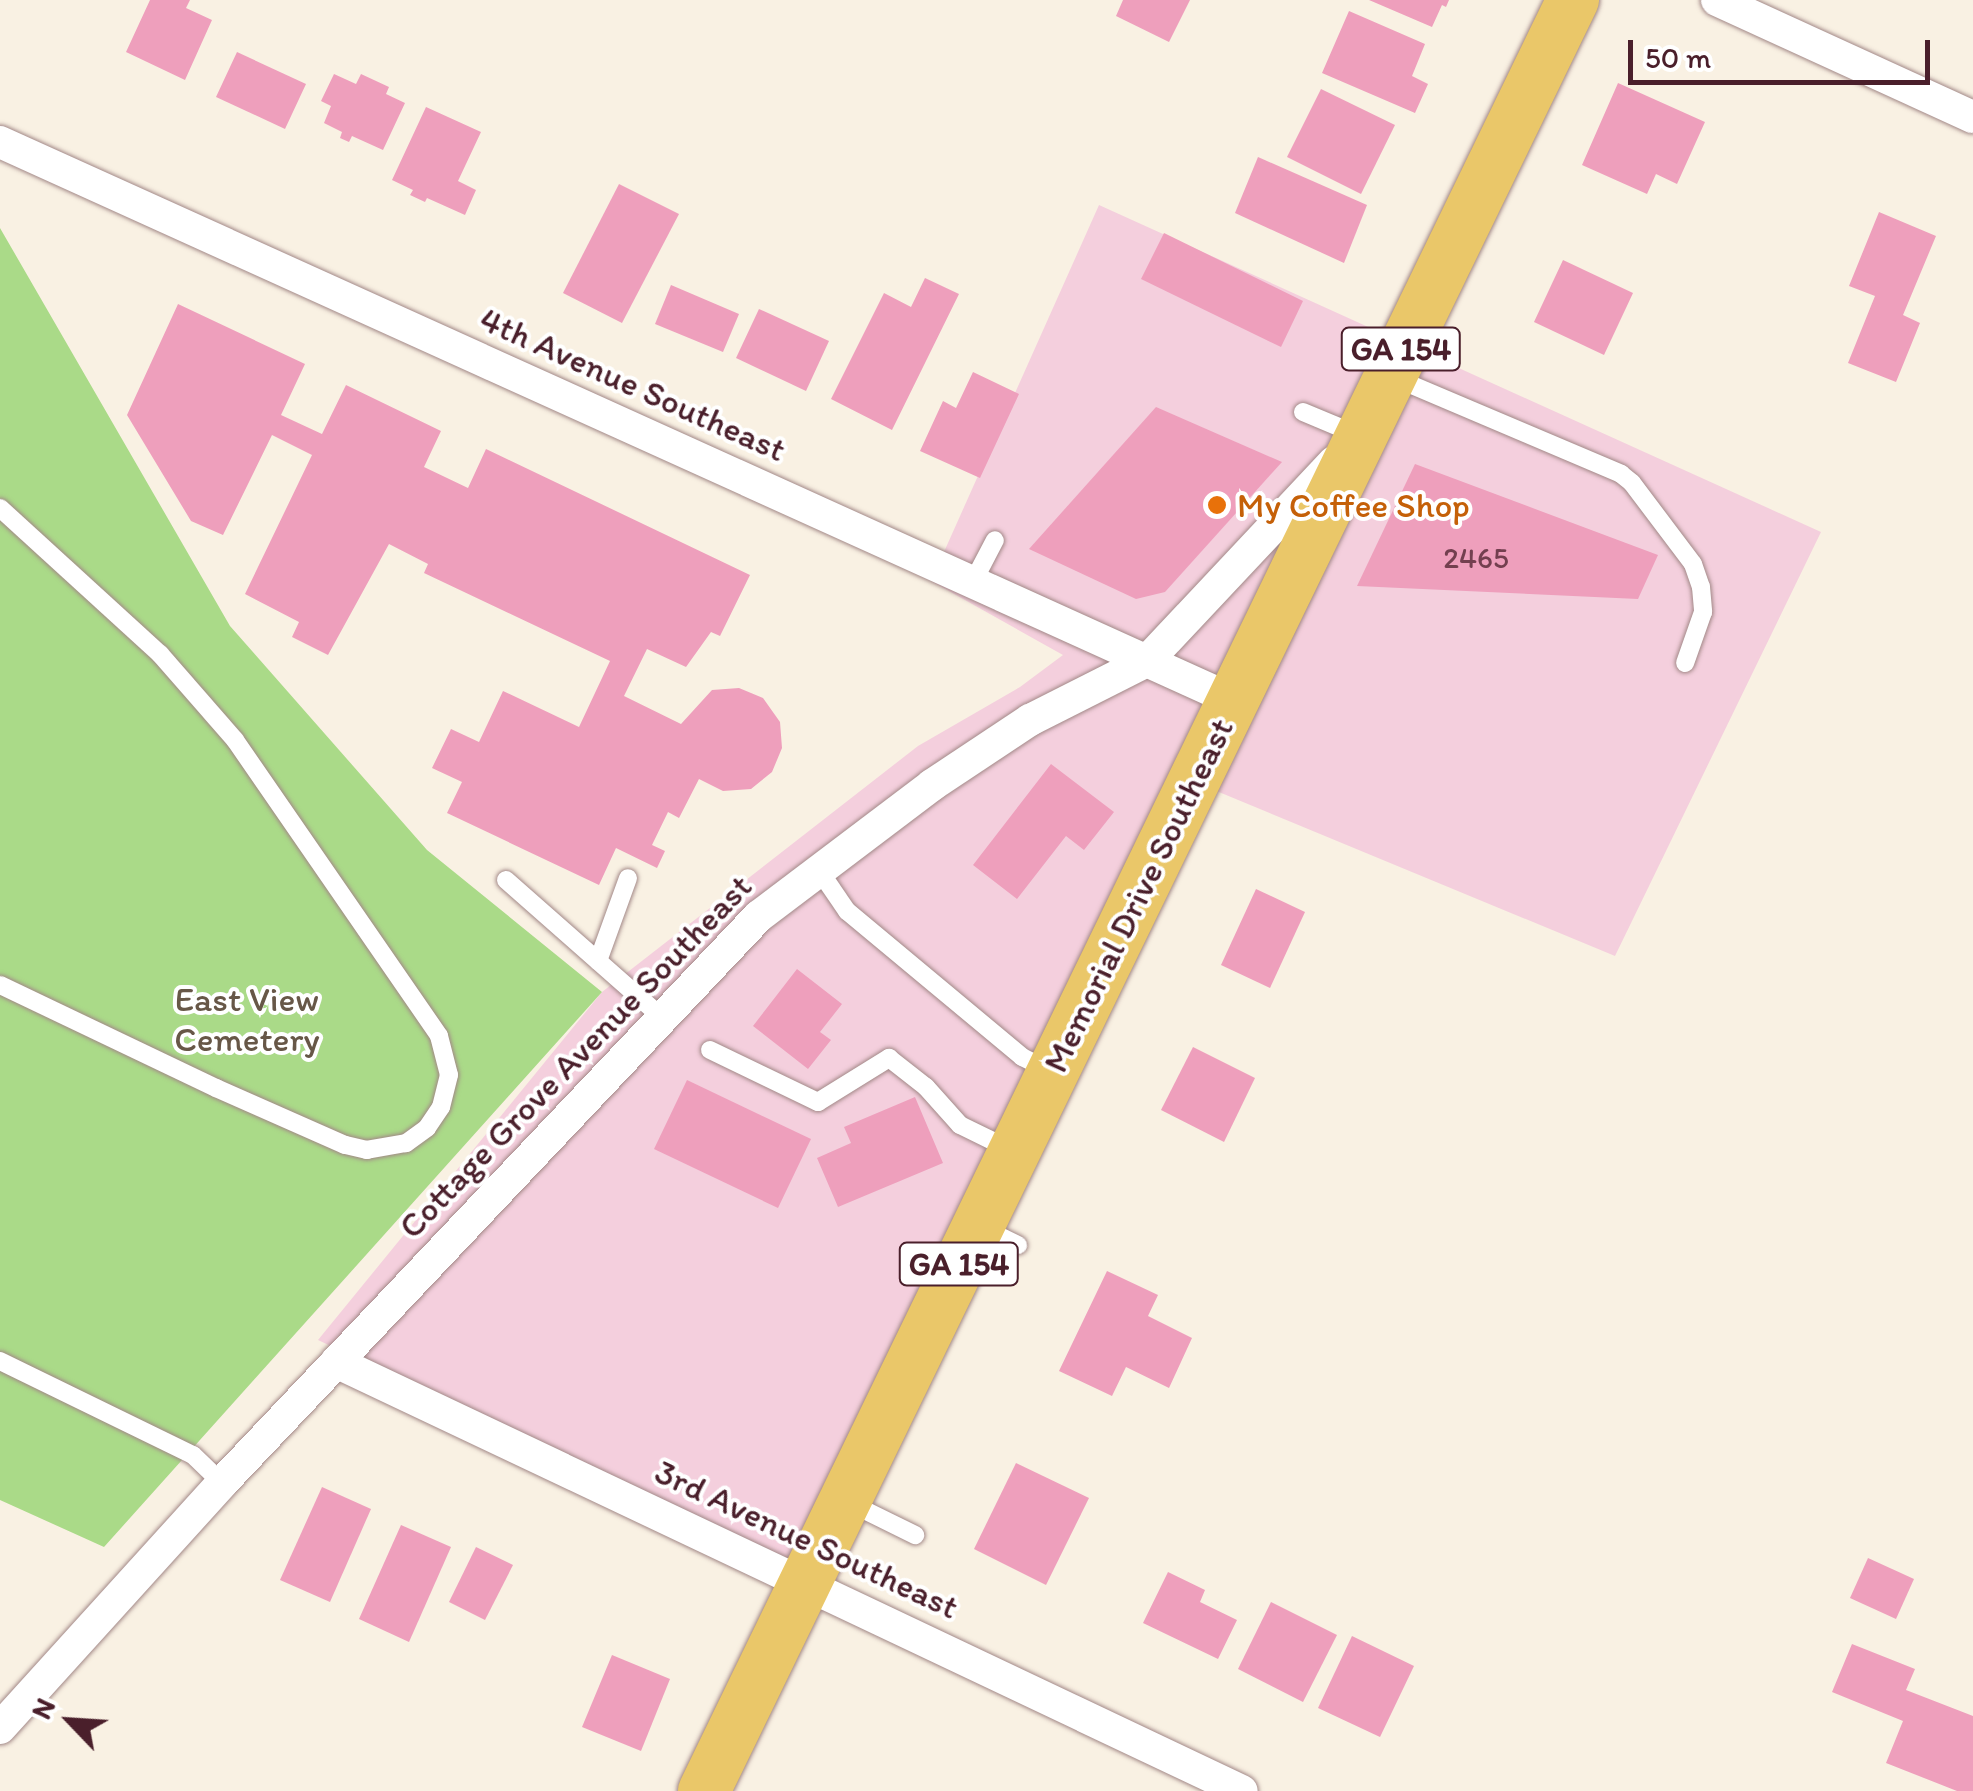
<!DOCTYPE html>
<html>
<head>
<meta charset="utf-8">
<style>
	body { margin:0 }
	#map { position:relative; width:1973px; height:1791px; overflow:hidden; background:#f9f1e3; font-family:Itim,sans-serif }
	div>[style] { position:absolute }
	.built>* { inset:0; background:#f4cfdd }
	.green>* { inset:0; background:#aada88 }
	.building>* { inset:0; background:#ee9fbc }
	.roads { filter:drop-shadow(0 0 2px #a28887) drop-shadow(0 0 2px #a28887) }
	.lane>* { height:18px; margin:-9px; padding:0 9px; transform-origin:9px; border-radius:9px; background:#fff }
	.street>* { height:32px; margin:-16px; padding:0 16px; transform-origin:16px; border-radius:16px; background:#fff }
	.primary>* { height:52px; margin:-26px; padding:0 26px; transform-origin:26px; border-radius:26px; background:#eac769 }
	.dots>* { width:28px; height:28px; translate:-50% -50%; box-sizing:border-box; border:5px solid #fff; border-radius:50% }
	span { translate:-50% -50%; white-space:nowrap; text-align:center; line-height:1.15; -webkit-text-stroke:8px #fff; paint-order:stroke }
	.number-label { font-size:30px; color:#733f4f }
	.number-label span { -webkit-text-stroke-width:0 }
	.shield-label span { padding:2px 8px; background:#fff; border:2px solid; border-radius:8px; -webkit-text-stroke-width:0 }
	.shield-label { font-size:32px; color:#4a1f2b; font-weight:700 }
	.street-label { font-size:35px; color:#4a1f2b }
	.food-label { font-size:35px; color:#c56008 }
	.left { translate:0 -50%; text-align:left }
	.park-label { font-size:35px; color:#675747 }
	.north { position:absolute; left:20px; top:1671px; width:100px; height:100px; -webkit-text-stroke:8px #fff; paint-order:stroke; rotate:295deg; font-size:28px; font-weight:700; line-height:40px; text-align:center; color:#4a1f2b }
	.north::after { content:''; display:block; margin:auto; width:35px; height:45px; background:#4a1f2b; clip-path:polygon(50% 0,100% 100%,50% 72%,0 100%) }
	.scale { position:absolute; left:1628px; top:40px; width:302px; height:45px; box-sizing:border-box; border:5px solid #4a1f2b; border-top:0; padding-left:12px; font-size:30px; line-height:35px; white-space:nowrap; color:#4a1f2b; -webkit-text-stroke:8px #fff; paint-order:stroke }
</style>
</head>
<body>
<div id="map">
	<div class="built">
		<i style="clip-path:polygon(1099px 205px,1821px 532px,1615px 956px,1173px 773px,789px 1563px,318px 1340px,602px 992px,918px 746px,1020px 687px,1063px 655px,931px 581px)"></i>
	</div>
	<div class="green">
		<i style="clip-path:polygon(0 228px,230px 626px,427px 850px,602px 992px,104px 1547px,0 1500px)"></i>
	</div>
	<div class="building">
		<i style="clip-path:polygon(150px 0,190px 0,186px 8px,212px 20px,185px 80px,126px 52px)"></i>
		<i style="clip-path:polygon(1123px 0,1190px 0,1169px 42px,1116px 16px)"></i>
		<i style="clip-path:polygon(1369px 0,1449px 0,1446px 7px,1442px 5px,1432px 27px)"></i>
		<i style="clip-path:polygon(1349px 11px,1425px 44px,1412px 76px,1428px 84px,1415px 113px,1322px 73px)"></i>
		<i style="clip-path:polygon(237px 52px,306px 84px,285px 129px,216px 97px)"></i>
		<i style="clip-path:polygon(334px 74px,356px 84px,361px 74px,389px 87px,386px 94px,405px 103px,383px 150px,352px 136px,349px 142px,340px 138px,342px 132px,324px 123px,331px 106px,321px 101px)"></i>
		<i style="clip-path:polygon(1618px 83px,1705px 122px,1677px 184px,1656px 174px,1647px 194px,1582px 165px)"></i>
		<i style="clip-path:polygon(1321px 89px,1395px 125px,1361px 194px,1287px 157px)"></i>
		<i style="clip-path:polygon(426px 107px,481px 132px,458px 181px,476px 190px,465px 215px,427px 198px,425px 202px,410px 195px,413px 190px,392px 180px)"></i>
		<i style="clip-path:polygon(1258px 157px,1367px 205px,1344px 263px,1235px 213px)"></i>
		<i style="clip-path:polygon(619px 184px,679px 214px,622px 323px,563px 293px)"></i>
		<i style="clip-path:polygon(1879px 212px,1936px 236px,1903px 315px,1920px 323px,1896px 382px,1848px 363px,1875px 296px,1849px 286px)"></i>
		<i style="clip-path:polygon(1164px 233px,1303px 301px,1281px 347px,1141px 279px)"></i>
		<i style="clip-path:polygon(1563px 260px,1633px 293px,1604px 355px,1534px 322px)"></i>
		<i style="clip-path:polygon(925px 278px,959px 294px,892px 430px,831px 399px,884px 293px,911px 307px)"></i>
		<i style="clip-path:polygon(671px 285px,739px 314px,723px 352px,655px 324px)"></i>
		<i style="clip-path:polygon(178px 304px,305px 364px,281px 415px,322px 434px,346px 385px,441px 431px,424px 467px,468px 488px,486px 449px,750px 575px,720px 636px,711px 632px,686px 667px,647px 649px,624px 696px,681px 724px,712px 690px,739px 688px,763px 698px,780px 722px,782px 748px,772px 772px,751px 789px,723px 791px,699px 779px,679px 818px,668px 812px,652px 845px,665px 851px,657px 868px,616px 848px,599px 885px,447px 813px,462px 782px,432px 768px,451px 729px,479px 742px,503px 691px,579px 727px,610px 661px,424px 573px,428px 564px,389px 544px,328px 655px,292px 637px,299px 622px,245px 594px,312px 455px,272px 435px,223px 535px,191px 521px,127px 415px)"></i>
		<i style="clip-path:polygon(759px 309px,829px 341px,806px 391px,736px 358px)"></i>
		<i style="clip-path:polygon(973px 372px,1019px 394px,980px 478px,920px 451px,943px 401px,956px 408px)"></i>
		<i style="clip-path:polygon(1156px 407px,1282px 462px,1165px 592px,1136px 599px,1029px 549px)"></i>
		<i style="clip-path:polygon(1415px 464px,1658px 555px,1638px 599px,1357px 586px)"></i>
		<i style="clip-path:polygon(1051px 764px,1114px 812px,1084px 850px,1066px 836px,1017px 899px,973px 865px)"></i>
		<i style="clip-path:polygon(1256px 889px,1305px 912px,1270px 988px,1221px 965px)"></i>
		<i style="clip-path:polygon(797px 969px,842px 1004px,820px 1032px,831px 1040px,808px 1069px,753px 1026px)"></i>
		<i style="clip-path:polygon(1193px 1047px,1255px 1078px,1224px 1142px,1161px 1110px)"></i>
		<i style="clip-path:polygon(687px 1080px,811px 1139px,778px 1208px,654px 1149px)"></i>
		<i style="clip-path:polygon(915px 1097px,943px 1163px,838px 1207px,817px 1158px,851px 1143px,844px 1127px)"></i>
		<i style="clip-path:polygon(1107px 1271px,1158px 1295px,1148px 1316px,1192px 1338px,1169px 1388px,1126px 1367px,1112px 1396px,1059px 1371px)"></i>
		<i style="clip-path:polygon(1016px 1463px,1089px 1498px,1046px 1585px,974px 1549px)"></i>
		<i style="clip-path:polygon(322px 1487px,371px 1509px,330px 1602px,280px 1580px)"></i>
		<i style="clip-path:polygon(401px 1525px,451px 1547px,409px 1642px,359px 1619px)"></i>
		<i style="clip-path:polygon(476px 1547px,513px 1565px,485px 1620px,449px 1602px)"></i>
		<i style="clip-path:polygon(1868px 1558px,1914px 1579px,1896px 1619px,1850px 1598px)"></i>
		<i style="clip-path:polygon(1168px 1572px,1205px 1590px,1200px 1602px,1237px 1620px,1218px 1659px,1143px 1623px)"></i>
		<i style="clip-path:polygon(1271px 1602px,1337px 1635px,1303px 1702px,1238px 1669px)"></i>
		<i style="clip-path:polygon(1352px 1636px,1414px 1666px,1380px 1737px,1318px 1708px)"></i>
		<i style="clip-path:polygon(1852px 1644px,1915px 1669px,1906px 1690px,1973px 1716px,1973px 1791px,1957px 1791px,1886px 1763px,1903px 1721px,1832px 1692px)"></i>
		<i style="clip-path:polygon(612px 1655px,670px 1679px,641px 1751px,582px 1727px)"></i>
	</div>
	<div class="roads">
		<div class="lane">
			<i style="left:1393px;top:377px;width:248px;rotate:23deg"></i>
			<i style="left:1621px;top:474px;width:14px;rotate:39deg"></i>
			<i style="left:1632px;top:483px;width:101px;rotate:53deg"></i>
			<i style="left:1693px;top:564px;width:24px;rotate:71deg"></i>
			<i style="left:1701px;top:587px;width:25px;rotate:85deg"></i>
			<i style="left:1703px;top:612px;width:54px;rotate:109.4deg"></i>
			<i style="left:1303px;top:412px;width:60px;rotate:22.7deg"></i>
			<i style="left:0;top:508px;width:217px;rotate:42.4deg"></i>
			<i style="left:160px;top:654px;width:114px;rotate:48.9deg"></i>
			<i style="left:235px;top:740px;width:359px;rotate:55.4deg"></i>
			<i style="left:439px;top:1036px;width:40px;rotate:75.6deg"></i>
			<i style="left:449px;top:1075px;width:33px;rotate:104deg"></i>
			<i style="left:441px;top:1107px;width:25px;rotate:124deg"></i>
			<i style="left:427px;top:1128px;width:26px;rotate:144deg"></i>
			<i style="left:406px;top:1143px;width:40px;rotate:170deg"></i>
			<i style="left:367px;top:1150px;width:23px;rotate:-167deg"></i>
			<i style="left:345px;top:1145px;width:141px;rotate:-156.2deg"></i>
			<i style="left:216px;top:1088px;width:239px;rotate:-154.5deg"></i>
			<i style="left:973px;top:582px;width:47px;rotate:-62.4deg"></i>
			<i style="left:819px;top:870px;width:50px;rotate:55.7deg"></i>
			<i style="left:847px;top:911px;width:228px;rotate:39.8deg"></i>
			<i style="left:1022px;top:1057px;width:32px;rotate:26deg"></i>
			<i style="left:506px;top:880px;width:205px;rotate:41.4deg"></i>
			<i style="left:598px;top:961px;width:88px;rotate:-70.1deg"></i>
			<i style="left:710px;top:1050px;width:120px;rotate:25.7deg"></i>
			<i style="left:818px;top:1102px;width:84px;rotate:-31.8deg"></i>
			<i style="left:889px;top:1058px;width:47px;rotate:38.1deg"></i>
			<i style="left:926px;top:1087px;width:51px;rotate:48.2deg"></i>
			<i style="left:960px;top:1125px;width:55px;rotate:26.1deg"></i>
			<i style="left:983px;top:1228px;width:39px;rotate:26deg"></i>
			<i style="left:0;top:1361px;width:215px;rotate:26deg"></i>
			<i style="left:193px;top:1455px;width:40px;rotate:44deg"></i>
			<i style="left:848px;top:1502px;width:75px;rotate:26.2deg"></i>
		</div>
		<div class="street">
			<i style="left:1717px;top:0;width:281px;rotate:24.6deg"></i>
			<i style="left:0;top:142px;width:1353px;rotate:24.35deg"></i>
			<i style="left:336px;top:1362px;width:1002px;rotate:25.34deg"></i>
			<i style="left:0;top:1728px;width:331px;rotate:-47.8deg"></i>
			<i style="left:222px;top:1483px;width:781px;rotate:-46.56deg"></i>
			<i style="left:759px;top:916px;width:217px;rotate:-37.1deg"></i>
			<i style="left:932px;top:785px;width:118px;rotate:-33.6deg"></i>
			<i style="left:1030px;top:720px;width:131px;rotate:-26.8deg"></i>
			<i style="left:1147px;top:661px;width:273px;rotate:-46.8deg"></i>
		</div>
		<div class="primary">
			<i style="left:704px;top:1791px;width:1991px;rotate:-64.12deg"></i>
		</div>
	</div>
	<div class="dots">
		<i style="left:1217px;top:505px;background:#e8710a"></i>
	</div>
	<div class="number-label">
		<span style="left:1476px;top:558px">2465</span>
	</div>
	<div class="shield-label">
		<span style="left:1401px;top:349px">GA 154</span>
		<span style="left:959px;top:1264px">GA 154</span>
	</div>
	<div class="street-label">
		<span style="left:633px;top:384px;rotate:24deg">4th Avenue Southeast</span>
		<span style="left:1138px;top:895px;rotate:-64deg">Memorial Drive Southeast</span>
		<span style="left:575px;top:1056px;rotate:-46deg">Cottage Grove Avenue Southeast</span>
		<span style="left:807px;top:1539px;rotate:25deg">3rd Avenue Southeast</span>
	</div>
	<div class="food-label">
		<span class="left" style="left:1237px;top:505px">My Coffee Shop</span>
	</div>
	<div class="park-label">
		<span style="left:247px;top:1019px">East View<br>Cemetery</span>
	</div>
	<div class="north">N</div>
	<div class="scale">50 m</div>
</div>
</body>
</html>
